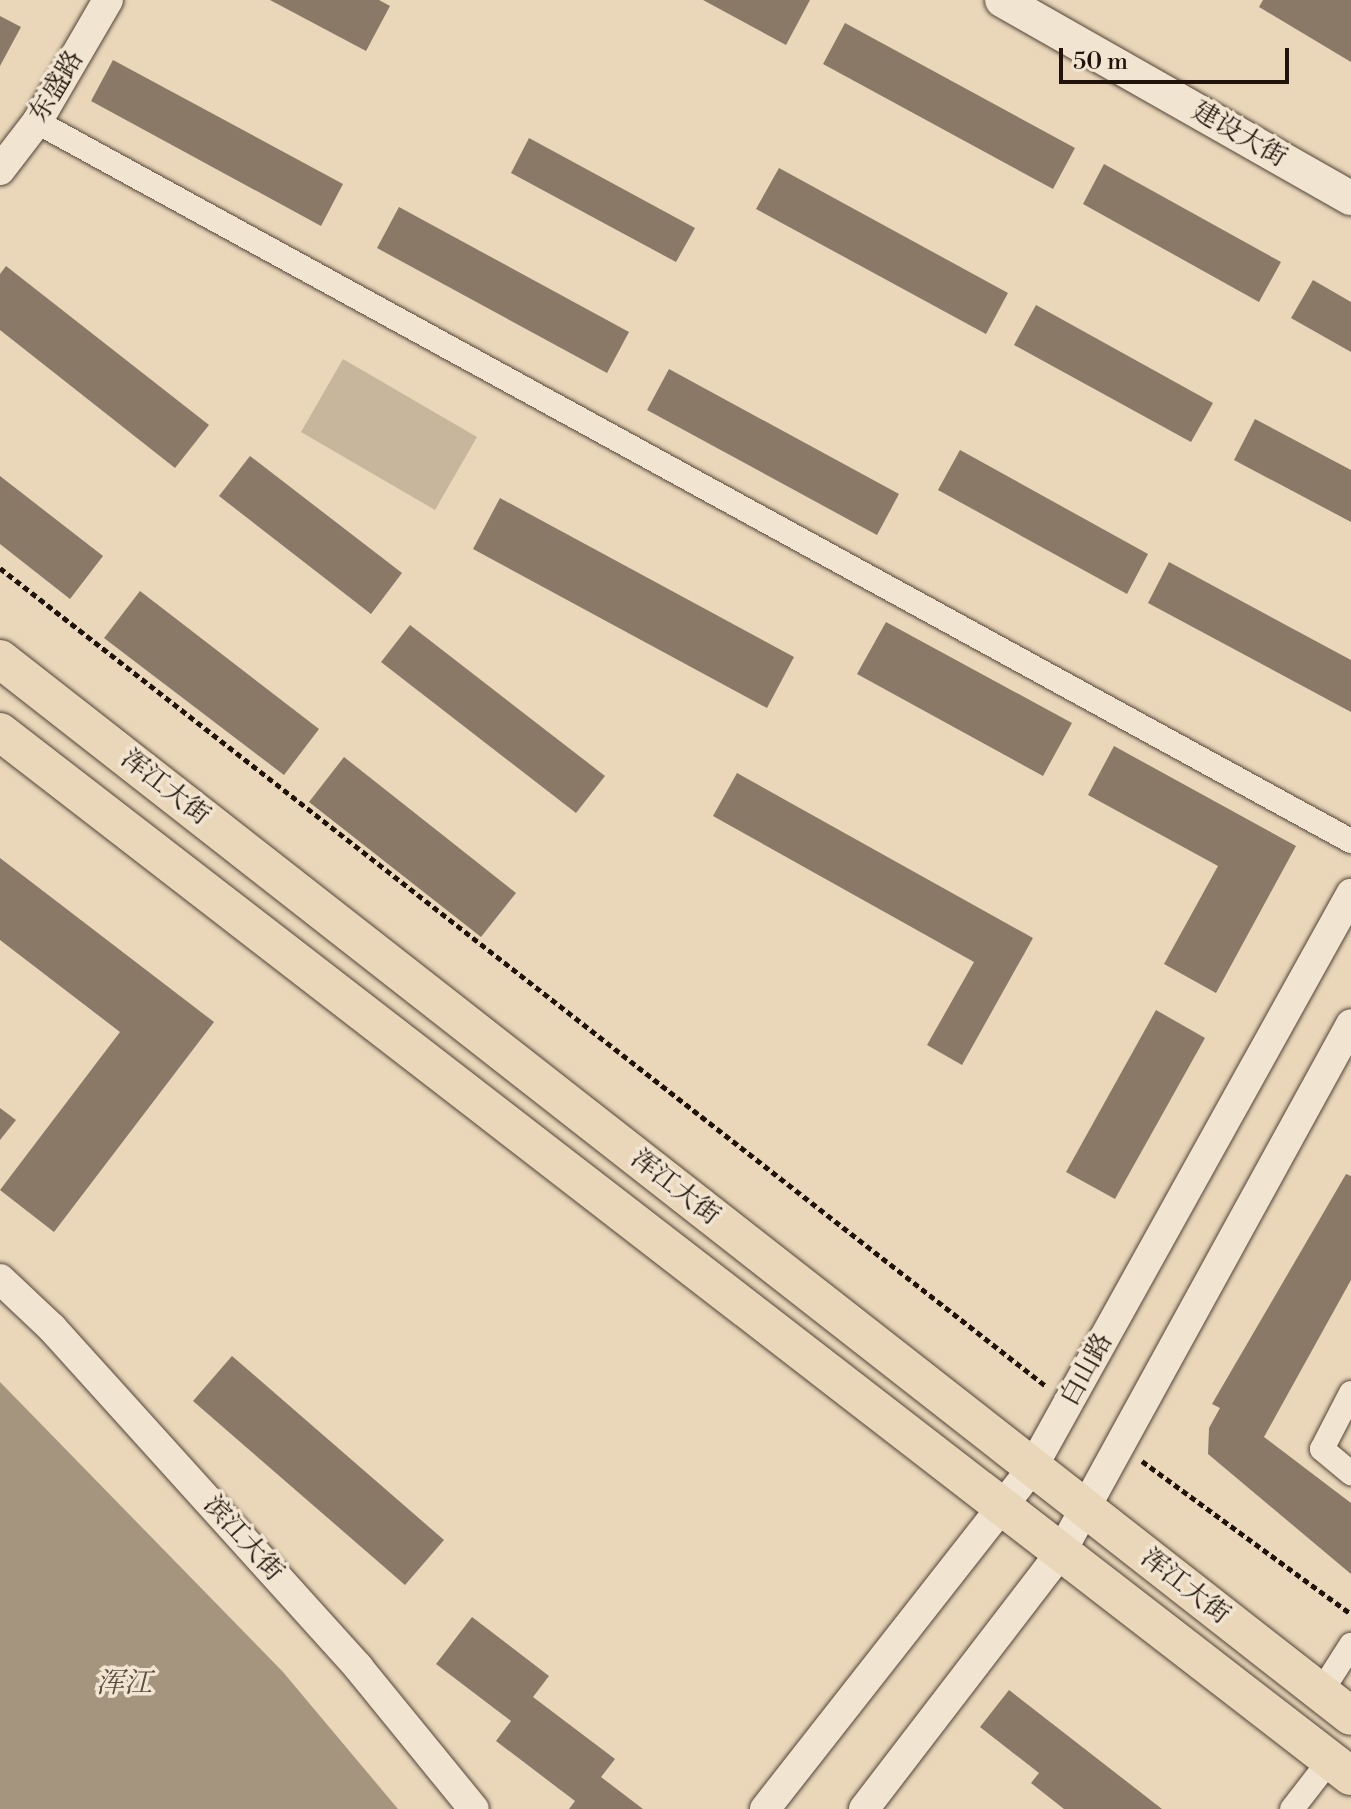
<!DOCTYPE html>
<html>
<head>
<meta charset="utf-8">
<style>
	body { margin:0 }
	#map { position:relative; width:1351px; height:1809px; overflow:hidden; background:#ead7ba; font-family:"Libre Bodoni","Noto Serif SC",serif }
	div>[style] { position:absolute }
	.green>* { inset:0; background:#c8b69c }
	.water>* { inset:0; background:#a5947e }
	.building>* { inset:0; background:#897966 }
	.path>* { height:5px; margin-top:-2.5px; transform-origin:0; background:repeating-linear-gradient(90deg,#20130b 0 6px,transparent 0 10px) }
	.roads { filter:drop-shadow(0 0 2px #524437) drop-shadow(0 0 2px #524437) }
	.minor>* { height:24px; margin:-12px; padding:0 12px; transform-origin:12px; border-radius:12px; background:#f1e5d2 }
	.tertiary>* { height:30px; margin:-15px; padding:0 15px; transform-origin:15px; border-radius:15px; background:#f1e5d2 }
	.secondary>* { height:34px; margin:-17px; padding:0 17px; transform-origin:17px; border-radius:17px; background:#f1e5d2 }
	.primary>* { height:38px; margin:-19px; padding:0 19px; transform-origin:19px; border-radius:19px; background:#ead7ba }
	span { translate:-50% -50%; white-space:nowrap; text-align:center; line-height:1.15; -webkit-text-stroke:7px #f1e5d2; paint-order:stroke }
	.street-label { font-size:26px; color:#20130b }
	.water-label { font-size:28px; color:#5c4d3f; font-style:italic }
	.scale { position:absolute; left:1059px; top:48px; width:230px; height:36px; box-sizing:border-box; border:4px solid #20130b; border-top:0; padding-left:10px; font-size:24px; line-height:28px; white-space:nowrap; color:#20130b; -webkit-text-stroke:6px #f1e5d2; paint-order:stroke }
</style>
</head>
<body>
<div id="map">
	<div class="green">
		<i style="clip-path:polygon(343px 359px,477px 437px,435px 510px,301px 432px)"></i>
	</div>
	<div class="water">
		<i style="clip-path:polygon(0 1382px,283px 1672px,398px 1809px,0 1809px)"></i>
	</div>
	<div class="building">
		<i style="clip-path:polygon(270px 0,379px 0,390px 6px,366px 51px)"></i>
		<i style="clip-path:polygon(703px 0,810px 0,786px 45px)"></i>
		<i style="clip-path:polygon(1263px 0,1351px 0,1351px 62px,1259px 7px)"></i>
		<i style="clip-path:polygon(0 16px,21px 27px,0 66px)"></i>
		<i style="clip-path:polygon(845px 23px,1075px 148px,1053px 189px,823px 64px)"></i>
		<i style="clip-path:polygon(113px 60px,343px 184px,321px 226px,91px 101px)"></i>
		<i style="clip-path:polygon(529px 138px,695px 228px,676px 262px,511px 173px)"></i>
		<i style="clip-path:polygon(1104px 164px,1281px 262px,1259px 302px,1083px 204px)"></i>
		<i style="clip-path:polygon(779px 168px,1008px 293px,986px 334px,756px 209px)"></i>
		<i style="clip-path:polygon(399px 207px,629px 332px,607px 373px,377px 248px)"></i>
		<i style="clip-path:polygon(6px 266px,209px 425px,175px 468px,0 330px,0 274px)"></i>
		<i style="clip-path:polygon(1313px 280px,1351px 302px,1351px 352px,1291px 318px)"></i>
		<i style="clip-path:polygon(1036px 305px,1213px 403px,1191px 442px,1014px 345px)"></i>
		<i style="clip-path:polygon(669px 369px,899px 494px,877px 535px,647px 410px)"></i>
		<i style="clip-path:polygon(1255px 419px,1351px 470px,1351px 522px,1234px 460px)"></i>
		<i style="clip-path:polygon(960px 450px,1148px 554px,1127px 594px,938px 490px)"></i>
		<i style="clip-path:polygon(250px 456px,402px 573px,371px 614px,219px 496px)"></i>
		<i style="clip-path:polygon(0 476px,103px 556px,70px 599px,0 544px)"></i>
		<i style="clip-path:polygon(500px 498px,794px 657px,767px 708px,473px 549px)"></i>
		<i style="clip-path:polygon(1169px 562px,1351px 660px,1351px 712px,1148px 603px)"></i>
		<i style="clip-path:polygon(140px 591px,319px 729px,284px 775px,104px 638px)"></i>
		<i style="clip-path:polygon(886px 622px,1072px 723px,1043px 776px,857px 674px)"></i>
		<i style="clip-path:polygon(410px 625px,605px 776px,576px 813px,381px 662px)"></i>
		<i style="clip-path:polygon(1114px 746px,1296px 846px,1216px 993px,1164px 964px,1218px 866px,1088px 795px)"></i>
		<i style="clip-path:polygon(344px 757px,516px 893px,481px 937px,309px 802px)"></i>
		<i style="clip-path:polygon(737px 773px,1033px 938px,962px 1065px,927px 1045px,974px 962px,713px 816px)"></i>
		<i style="clip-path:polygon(0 858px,214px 1022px,54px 1232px,0 1190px,120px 1032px,0 940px)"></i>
		<i style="clip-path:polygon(1156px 1010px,1205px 1038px,1115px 1199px,1066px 1172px)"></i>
		<i style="clip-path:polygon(0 1108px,16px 1120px,0 1140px)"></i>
		<i style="clip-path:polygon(1346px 1174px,1351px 1176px,1351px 1280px,1264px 1437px,1351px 1503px,1351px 1574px,1208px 1454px,1209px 1428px,1220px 1408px,1212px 1404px)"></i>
		<i style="clip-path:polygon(232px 1356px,444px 1540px,405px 1585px,193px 1401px)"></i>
		<i style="clip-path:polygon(472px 1617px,549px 1676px,533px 1697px,615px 1759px,601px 1777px,643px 1809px,569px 1809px,575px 1801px,496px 1741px,511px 1721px,436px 1664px)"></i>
		<i style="clip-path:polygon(1009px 1690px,1162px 1809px,1064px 1809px,1031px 1783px,1039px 1773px,980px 1727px)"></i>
	</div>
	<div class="path">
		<i style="left:0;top:568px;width:1328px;rotate:38.03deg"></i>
		<i style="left:1142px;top:1461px;width:259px;rotate:36.2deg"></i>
	</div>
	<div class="roads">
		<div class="minor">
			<i style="left:37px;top:122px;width:1498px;rotate:28.69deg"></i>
			<i style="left:1351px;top:1393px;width:63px;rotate:117.4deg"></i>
			<i style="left:1322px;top:1449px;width:38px;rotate:40deg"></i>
			<i style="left:1321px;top:1692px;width:56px;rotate:-57.4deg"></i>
			<i style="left:1292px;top:1809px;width:62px;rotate:-52.2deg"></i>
		</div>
		<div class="tertiary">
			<i style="left:0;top:170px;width:61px;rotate:-52.4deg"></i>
			<i style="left:37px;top:122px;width:141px;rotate:-59.8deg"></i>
			<i style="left:0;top:1279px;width:71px;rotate:43.3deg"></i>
			<i style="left:52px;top:1328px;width:457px;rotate:47.9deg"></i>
			<i style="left:358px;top:1667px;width:183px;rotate:50.8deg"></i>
			<i style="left:765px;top:1809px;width:433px;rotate:-51.9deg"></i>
			<i style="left:1032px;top:1468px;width:657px;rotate:-60.94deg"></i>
			<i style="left:864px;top:1809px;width:324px;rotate:-52.5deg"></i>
			<i style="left:1061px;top:1552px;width:602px;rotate:-61.22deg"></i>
		</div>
		<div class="secondary">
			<i style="left:1002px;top:0;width:401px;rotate:29.6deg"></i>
		</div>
		<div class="primary">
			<i style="left:0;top:659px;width:1715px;rotate:38.04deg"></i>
			<i style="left:0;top:732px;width:1707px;rotate:37.7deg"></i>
		</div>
	</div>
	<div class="street-label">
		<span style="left:57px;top:87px;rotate:-59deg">东盛路</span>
		<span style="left:1239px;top:135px;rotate:30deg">建设大街</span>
		<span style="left:165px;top:788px;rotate:38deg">浑江大街</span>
		<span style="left:675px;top:1188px;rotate:38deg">浑江大街</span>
		<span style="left:1087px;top:1370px;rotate:-61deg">白山路</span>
		<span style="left:243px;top:1539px;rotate:48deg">滨江大街</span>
		<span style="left:1185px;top:1587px;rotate:38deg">浑江大街</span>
	</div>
	<div class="water-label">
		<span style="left:124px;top:1684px">浑江</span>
	</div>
	<div class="scale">50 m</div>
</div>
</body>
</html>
